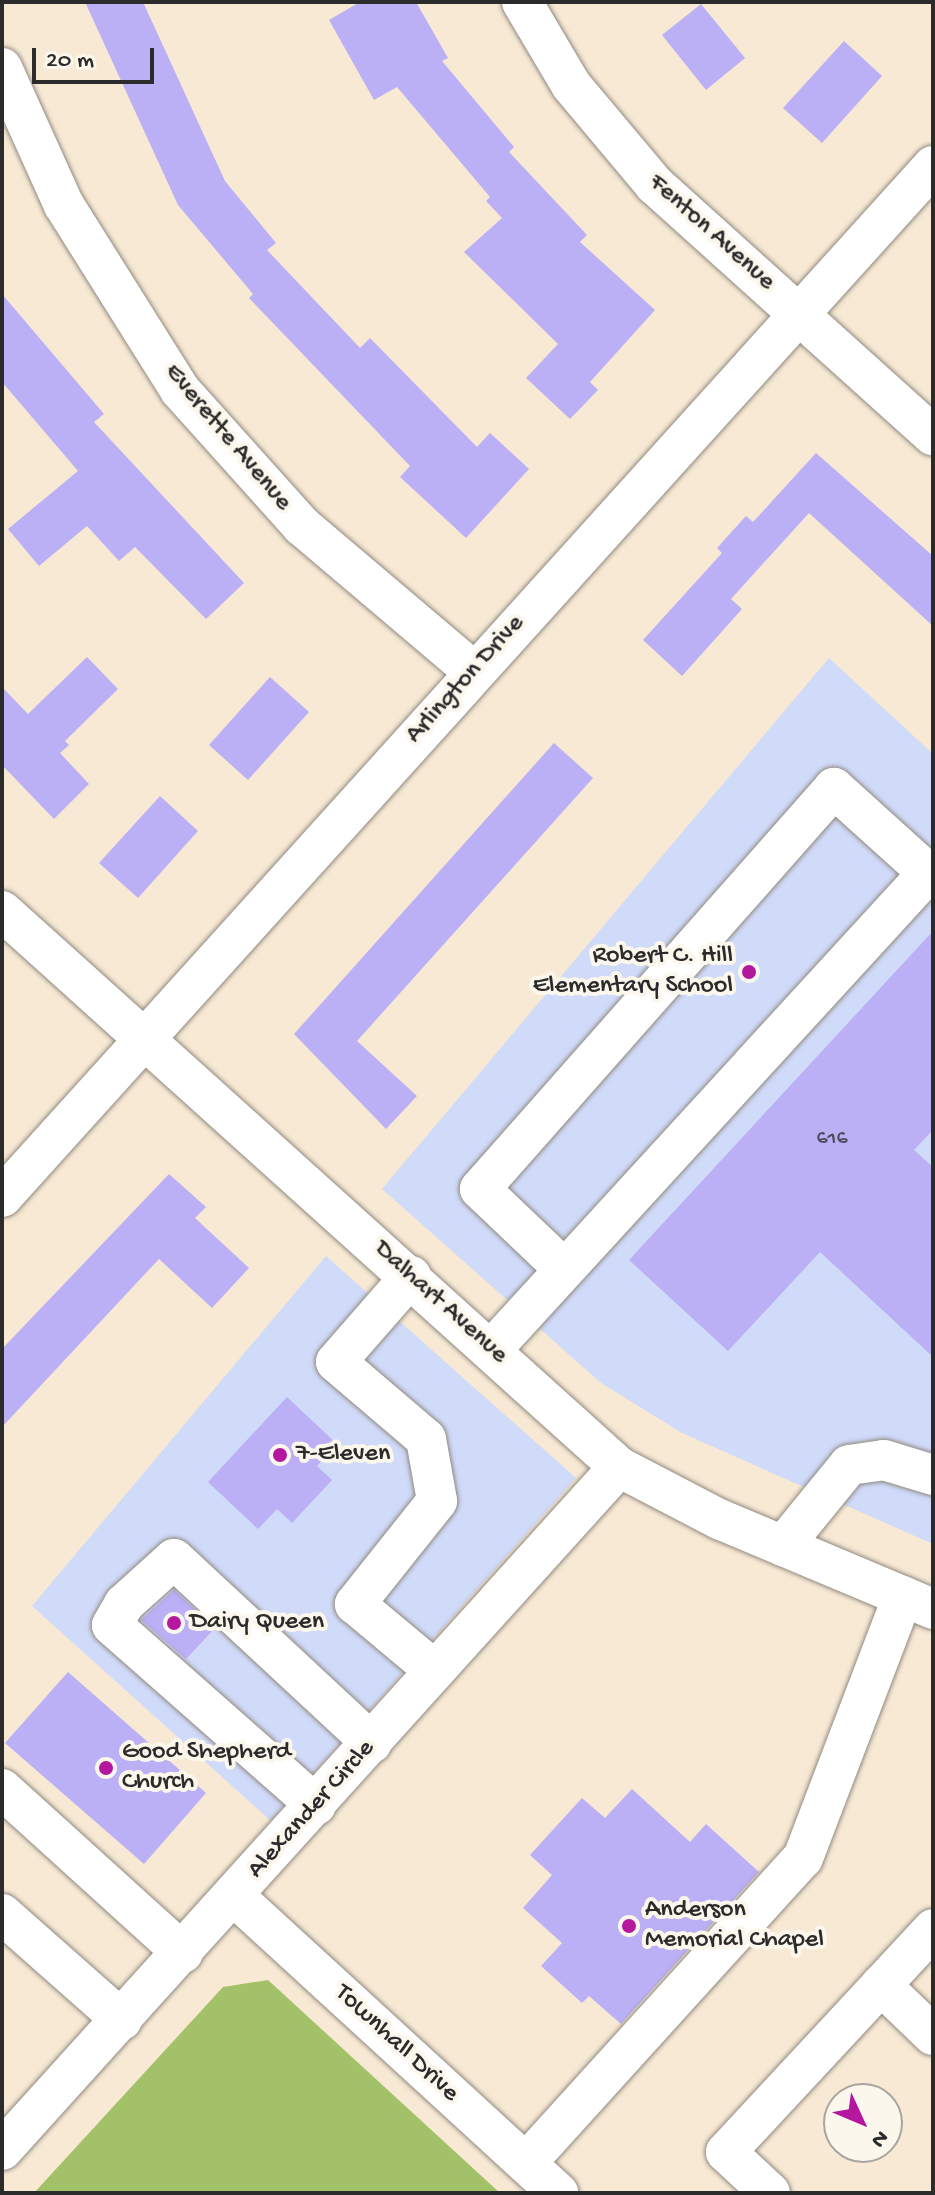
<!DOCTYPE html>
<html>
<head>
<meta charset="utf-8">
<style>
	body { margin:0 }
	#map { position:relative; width:935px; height:2195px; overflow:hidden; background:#f7e9d4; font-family:"Gochi Hand",sans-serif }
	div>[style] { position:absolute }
	.built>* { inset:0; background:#d0daf9 }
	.green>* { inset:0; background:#a3c168 }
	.building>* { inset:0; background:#bbb0f5 }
	.roads { filter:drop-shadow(0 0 2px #918a80) drop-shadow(0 0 2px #918a80) }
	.minor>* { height:40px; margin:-20px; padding:0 20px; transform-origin:20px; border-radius:20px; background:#fff }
	.dots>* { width:22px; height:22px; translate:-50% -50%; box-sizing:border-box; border:4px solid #fbf7ec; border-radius:50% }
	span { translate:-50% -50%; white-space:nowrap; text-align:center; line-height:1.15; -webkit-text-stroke:8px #fbf7ec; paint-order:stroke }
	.number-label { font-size:22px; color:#4f4c5e }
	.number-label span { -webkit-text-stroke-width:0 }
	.street-label { font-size:26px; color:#2b2b2b }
	.poi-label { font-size:26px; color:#2b2b2b }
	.right { translate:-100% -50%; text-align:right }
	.left { translate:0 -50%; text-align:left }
	.frame { position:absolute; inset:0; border:4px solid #2b2b2b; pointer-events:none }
	.north { position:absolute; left:823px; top:2083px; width:80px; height:80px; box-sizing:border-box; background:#fbf7ec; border:2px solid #a8a59f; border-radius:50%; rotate:134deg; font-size:22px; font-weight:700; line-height:32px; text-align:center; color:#2b2b2b }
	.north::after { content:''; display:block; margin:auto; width:28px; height:36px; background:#b5179e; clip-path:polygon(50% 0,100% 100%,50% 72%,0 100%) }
	.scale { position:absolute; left:32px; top:48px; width:122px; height:36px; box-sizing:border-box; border:4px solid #2b2b2b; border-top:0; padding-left:10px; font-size:24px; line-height:28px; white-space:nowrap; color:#2b2b2b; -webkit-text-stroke:6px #fbf7ec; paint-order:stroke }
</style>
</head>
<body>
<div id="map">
	<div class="built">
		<i style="clip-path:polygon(829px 658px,933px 754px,933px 1544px,682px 1433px,601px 1383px,382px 1189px)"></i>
		<i style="clip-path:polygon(326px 1256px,576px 1478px,271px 1821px,32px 1606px)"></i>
	</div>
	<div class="green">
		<i style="clip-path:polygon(268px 1980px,500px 2193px,34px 2193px,223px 1987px)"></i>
	</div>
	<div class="building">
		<i style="clip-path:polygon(85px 2px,143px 2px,225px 181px,276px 243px,267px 250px,360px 348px,370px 338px,477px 447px,490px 433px,529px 469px,466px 538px,400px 477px,410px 466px,249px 298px,253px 294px,178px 205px)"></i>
		<i style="clip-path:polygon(360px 2px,416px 2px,448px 58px,442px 61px,514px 147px,509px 152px,587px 235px,580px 242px,655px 310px,590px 382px,598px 390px,570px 419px,526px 378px,558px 344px,464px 252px,502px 218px,486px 201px,490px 197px,397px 87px,374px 100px,329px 20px)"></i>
		<i style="clip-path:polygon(701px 4px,745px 58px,706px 90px,662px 35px)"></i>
		<i style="clip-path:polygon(844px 41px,882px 76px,822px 143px,783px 108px)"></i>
		<i style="clip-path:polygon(2px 294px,104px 414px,94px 422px,244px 583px,206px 619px,135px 547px,119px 561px,87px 526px,39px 566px,8px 529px,78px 471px,2px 382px)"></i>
		<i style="clip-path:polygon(816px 453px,933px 556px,933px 626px,809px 513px,731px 599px,742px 609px,682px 676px,643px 640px,722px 553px,717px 548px,746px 516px,753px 522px)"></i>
		<i style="clip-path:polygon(87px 657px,118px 689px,65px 741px,69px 745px,60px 753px,89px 784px,54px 819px,2px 765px,2px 687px,28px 714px)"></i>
		<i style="clip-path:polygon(270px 677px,309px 712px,248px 780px,209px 745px)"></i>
		<i style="clip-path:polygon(554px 743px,593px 778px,357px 1041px,417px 1096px,386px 1129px,294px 1034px)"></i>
		<i style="clip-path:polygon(160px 796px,198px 831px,138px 898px,99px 863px)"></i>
		<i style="clip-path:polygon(933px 931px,933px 1130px,914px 1150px,933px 1167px,933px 1357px,820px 1252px,728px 1351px,629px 1260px)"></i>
		<i style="clip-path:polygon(169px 1174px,206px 1207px,195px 1218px,249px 1268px,212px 1308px,159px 1259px,2px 1427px,2px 1349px)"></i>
		<i style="clip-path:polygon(287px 1397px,337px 1444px,317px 1466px,332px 1480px,292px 1523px,277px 1509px,258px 1529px,208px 1482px)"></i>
		<i style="clip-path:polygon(174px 1590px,215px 1628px,186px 1659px,141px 1620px)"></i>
		<i style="clip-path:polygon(68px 1672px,206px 1793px,144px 1864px,5px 1743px)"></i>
		<i style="clip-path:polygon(632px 1789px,690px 1842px,706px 1824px,759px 1872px,621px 2024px,589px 1996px,582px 2003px,541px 1966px,562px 1943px,523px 1908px,552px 1875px,530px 1855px,582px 1798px,605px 1818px)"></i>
	</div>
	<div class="roads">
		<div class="minor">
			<i style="left:522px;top:2px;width:96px;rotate:59.4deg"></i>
			<i style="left:571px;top:85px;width:131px;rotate:50deg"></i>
			<i style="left:655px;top:185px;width:374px;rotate:42deg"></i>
			<i style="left:2px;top:68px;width:150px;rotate:65.7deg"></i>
			<i style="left:64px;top:205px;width:218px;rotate:57.9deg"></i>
			<i style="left:180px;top:390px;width:183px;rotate:48.1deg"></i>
			<i style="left:302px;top:526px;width:224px;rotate:40.3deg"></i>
			<i style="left:2px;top:911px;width:831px;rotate:42.02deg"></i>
			<i style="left:619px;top:1467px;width:113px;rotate:27.5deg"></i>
			<i style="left:719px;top:1519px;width:232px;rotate:22.8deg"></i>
			<i style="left:2px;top:1197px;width:1389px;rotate:-47.92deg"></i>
			<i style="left:411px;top:1276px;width:114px;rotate:131.1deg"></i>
			<i style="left:336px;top:1362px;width:118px;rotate:40.5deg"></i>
			<i style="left:426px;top:1439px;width:63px;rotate:79.9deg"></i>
			<i style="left:437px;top:1501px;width:132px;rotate:128.5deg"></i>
			<i style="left:355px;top:1604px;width:104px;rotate:39.9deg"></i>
			<i style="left:492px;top:1349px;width:646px;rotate:-47.51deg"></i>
			<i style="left:928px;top:873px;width:127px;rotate:-137.9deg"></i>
			<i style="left:834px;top:788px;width:535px;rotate:131.44deg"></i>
			<i style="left:480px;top:1189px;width:116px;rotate:43.6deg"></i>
			<i style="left:783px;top:1546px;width:104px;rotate:-50.8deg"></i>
			<i style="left:849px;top:1465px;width:35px;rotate:-8deg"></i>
			<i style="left:884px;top:1460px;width:51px;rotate:17deg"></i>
			<i style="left:2px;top:1789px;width:244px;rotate:42.2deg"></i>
			<i style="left:316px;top:1805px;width:272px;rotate:-138.6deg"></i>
			<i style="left:112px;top:1625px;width:24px;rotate:-60deg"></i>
			<i style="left:124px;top:1604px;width:67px;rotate:-42deg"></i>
			<i style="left:174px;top:1559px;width:270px;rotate:42.9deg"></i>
			<i style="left:234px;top:1896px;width:440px;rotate:42.5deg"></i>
			<i style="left:2px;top:1914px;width:160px;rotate:41.5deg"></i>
			<i style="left:881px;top:1985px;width:72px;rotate:43.9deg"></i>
			<i style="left:2px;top:2150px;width:920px;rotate:-47.91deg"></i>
			<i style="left:526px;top:2163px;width:412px;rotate:-47.8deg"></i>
			<i style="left:803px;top:1858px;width:280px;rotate:-69.1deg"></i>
			<i style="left:770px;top:2193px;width:60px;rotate:-137deg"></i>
			<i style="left:726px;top:2152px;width:304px;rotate:-47.1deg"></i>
		</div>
	</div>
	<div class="dots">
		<i style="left:749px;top:972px;background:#b5179e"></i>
		<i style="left:280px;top:1455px;background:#b5179e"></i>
		<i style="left:174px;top:1623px;background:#b5179e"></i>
		<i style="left:106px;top:1768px;background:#b5179e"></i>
		<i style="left:629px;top:1926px;background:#b5179e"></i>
	</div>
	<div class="number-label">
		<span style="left:832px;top:1140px">616</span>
	</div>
	<div class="street-label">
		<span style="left:711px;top:233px;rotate:42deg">Fenton Avenue</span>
		<span style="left:227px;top:438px;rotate:50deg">Everette Avenue</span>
		<span style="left:466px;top:680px;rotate:-48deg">Arlington Drive</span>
		<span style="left:440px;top:1303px;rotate:42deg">Dalhart Avenue</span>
		<span style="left:312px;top:1810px;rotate:-48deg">Alexander Circle</span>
		<span style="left:396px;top:2044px;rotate:43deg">Townhall Drive</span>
	</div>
	<div class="poi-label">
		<span class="right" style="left:733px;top:972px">Robert C. Hill<br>Elementary School</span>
		<span class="left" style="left:296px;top:1455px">7-Eleven</span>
		<span class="left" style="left:190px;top:1623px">Dairy Queen</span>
		<span class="left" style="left:122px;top:1768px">Good Shepherd<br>Church</span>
		<span class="left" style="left:645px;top:1926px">Anderson<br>Memorial Chapel</span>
	</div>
	<div class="frame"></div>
	<div class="north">N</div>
	<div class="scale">20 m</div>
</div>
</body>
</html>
